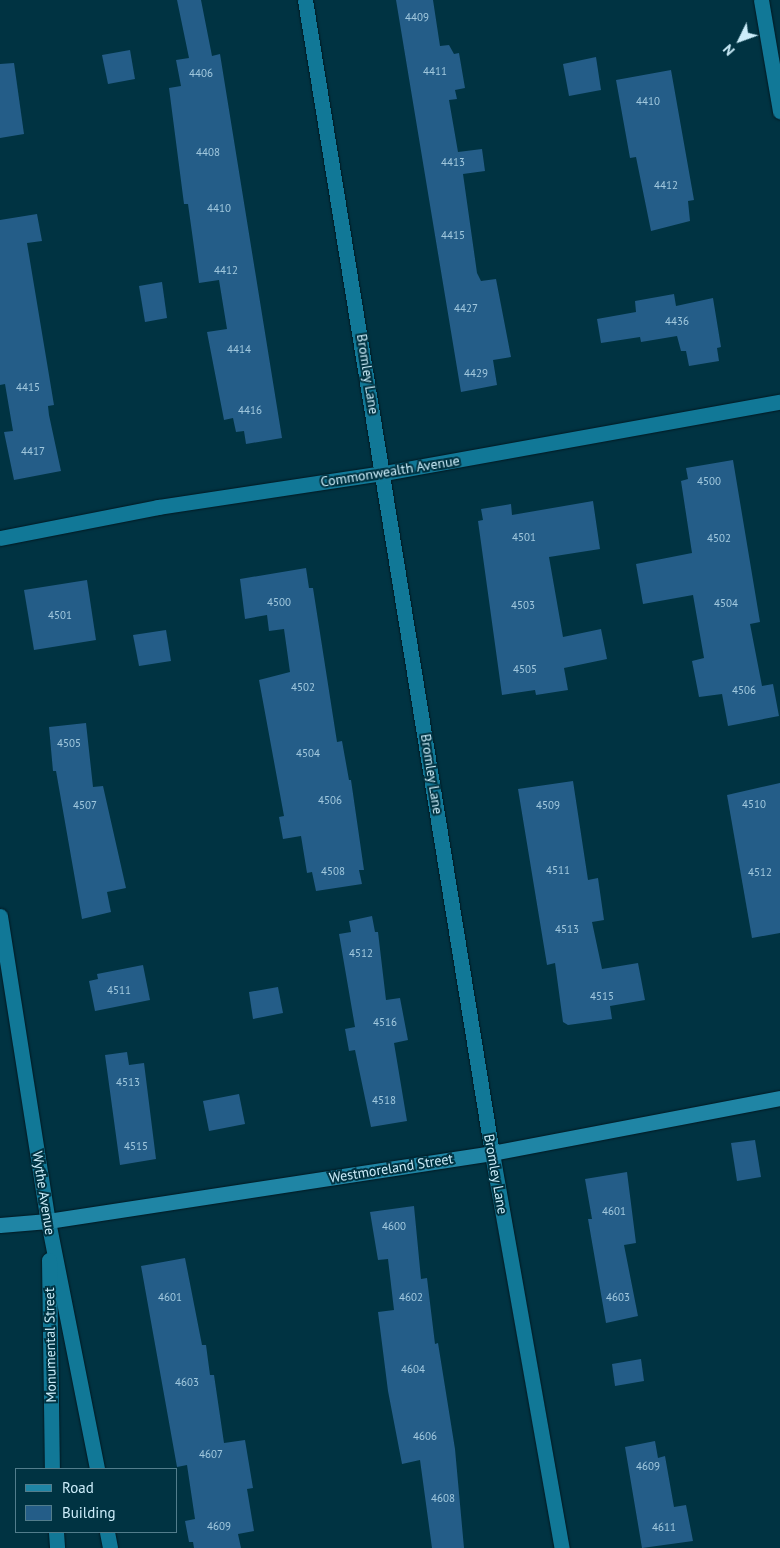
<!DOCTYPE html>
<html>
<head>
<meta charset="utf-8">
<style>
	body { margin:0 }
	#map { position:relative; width:780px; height:1548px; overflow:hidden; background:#003342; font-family:"PT Sans",sans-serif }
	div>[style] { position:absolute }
	.building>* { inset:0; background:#245d88 }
	.roads { filter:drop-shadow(0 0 1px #001922) drop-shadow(0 0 1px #001922) }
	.street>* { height:15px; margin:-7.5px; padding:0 7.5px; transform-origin:7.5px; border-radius:7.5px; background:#117897 }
	.secondary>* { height:15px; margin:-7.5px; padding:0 7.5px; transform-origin:7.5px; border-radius:7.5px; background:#1f85a5 }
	span { translate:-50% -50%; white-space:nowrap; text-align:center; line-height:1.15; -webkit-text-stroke:4px #003342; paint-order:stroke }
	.number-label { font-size:11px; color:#a2c9de }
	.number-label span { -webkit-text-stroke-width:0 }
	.street-label { font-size:14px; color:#ccedfa }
	.legend { position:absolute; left:15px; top:1468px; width:162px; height:65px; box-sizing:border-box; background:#003342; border:1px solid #527d8c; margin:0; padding:6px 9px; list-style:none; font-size:15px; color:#ccedfa }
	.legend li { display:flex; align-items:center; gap:10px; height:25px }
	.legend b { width:25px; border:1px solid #527d8c }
	.north { position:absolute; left:715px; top:15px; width:50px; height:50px; -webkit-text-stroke:4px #003342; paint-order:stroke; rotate:228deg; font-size:14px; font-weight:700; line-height:20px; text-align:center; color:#ccedfa }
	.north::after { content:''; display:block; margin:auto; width:18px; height:22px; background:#ccedfa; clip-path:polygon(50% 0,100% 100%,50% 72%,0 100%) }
</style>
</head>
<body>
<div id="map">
	<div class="building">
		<i style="clip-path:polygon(177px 0,201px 0,212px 56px,220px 54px,282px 438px,246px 444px,244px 431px,236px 432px,233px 418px,224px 420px,207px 332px,227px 329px,219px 280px,199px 283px,188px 204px,184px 204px,169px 88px,181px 86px,176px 60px,189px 58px)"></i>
		<i style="clip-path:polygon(396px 0,433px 0,440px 46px,449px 45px,454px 54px,459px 53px,465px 88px,455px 90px,457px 99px,449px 100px,458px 152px,482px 149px,485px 171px,463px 174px,477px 273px,481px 281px,496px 279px,511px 357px,493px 360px,497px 385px,461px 392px)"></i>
		<i style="clip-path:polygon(130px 50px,135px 79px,108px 84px,102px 55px)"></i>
		<i style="clip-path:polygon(596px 57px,601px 90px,569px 96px,563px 64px)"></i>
		<i style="clip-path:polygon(14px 63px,24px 134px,0 138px,0 64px)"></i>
		<i style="clip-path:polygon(671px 70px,694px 200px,688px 201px,690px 221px,651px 231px,636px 157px,630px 158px,616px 80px)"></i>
		<i style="clip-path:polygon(37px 214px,42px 241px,27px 243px,54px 405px,48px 406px,49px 415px,61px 471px,14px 480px,4px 432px,13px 431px,5px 384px,0 385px,0 220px)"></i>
		<i style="clip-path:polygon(162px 282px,167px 318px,145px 322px,139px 286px)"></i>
		<i style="clip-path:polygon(674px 294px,676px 306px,713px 298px,721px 347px,717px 348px,719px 361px,689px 366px,686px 351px,681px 351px,677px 336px,641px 342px,640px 337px,601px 343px,597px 319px,636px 312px,635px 301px)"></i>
		<i style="clip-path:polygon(733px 460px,760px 622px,750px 624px,762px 686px,773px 684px,779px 716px,728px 726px,722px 694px,699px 697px,692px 661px,704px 658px,693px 595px,643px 604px,636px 564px,692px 553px,681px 481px,688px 479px,686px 468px)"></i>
		<i style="clip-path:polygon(593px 501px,600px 549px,549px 557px,563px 637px,601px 629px,607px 659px,564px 668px,568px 690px,536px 695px,535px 690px,502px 695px,478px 521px,483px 520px,481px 509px,511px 504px,512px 515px)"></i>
		<i style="clip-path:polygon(306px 568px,309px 588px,313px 588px,337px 742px,342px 741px,349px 780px,351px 780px,364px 870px,359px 870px,362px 884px,316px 891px,312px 872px,307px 873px,301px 836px,283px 839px,279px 817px,284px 816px,259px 680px,290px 672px,284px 629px,269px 631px,267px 615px,245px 619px,240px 579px)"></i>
		<i style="clip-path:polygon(87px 580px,96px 640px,34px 650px,24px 590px)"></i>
		<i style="clip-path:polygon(166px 630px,171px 661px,139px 666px,133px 635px)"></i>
		<i style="clip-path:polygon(86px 723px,93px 787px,103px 786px,126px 888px,107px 892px,111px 912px,82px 919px,56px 771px,53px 771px,49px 727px)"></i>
		<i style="clip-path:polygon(573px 781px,588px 880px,598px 878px,604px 920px,592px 922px,602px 969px,638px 963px,645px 1000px,610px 1006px,612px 1019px,568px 1025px,563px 1022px,555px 963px,547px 965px,518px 789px)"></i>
		<i style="clip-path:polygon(780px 783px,780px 933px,752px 938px,727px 795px)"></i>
		<i style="clip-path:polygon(372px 916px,375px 932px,378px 932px,386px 1000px,400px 998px,408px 1040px,394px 1043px,407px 1121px,371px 1127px,355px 1050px,349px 1051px,345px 1029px,355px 1027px,339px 934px,351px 932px,349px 921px)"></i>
		<i style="clip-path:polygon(143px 965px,150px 1000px,95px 1011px,89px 981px,98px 979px,97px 974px)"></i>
		<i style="clip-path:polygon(278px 987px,283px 1013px,253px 1019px,249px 992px)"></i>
		<i style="clip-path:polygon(127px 1052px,129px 1065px,144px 1063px,156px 1159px,120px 1165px,105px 1055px)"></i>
		<i style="clip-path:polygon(239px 1094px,245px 1124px,209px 1131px,203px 1101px)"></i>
		<i style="clip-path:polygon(755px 1140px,761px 1177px,737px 1181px,731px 1143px)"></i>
		<i style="clip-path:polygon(627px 1172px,636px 1243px,624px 1245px,638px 1316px,606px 1323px,588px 1219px,592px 1219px,585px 1179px)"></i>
		<i style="clip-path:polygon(414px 1206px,421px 1279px,427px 1278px,435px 1344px,438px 1343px,455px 1449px,464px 1548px,432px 1548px,420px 1460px,402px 1464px,388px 1391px,378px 1312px,394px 1310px,388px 1259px,378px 1260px,370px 1212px)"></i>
		<i style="clip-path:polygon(185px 1258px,202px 1345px,206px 1345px,210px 1375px,214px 1375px,224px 1443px,245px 1440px,253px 1488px,247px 1489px,254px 1531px,238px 1534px,241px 1548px,194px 1548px,193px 1542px,189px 1542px,185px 1521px,195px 1519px,187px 1465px,177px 1467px,141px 1266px)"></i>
		<i style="clip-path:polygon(641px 1359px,644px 1381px,615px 1386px,612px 1364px)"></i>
		<i style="clip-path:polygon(655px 1441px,658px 1458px,665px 1456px,674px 1507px,686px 1505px,693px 1541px,642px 1548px,625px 1447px)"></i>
	</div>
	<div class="roads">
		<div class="street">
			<i style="left:305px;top:0;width:1168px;rotate:80.79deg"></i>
			<i style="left:492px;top:1153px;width:401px;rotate:80deg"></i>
			<i style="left:761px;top:0;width:113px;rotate:80.3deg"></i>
			<i style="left:0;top:538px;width:161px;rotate:-11.1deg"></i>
			<i style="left:158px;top:507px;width:229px;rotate:-8.6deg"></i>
			<i style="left:384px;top:473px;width:402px;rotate:-10.2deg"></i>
			<i style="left:0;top:916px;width:309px;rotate:81.1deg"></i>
			<i style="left:48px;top:1221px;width:253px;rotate:78.8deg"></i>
			<i style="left:49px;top:1260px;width:209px;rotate:89.2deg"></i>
			<i style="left:56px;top:1532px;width:16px;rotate:86deg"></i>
			<i style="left:107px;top:1532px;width:16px;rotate:79deg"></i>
		</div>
		<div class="secondary">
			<i style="left:0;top:1225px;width:48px;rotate:-4.8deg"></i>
			<i style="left:48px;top:1221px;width:449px;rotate:-8.7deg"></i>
			<i style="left:492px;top:1153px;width:293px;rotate:-10.8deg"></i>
		</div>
	</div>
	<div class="number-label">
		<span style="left:417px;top:17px">4409</span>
		<span style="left:435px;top:71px">4411</span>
		<span style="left:201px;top:73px">4406</span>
		<span style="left:648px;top:101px">4410</span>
		<span style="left:208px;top:152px">4408</span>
		<span style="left:453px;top:162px">4413</span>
		<span style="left:666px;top:185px">4412</span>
		<span style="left:219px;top:208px">4410</span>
		<span style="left:453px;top:235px">4415</span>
		<span style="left:226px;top:270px">4412</span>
		<span style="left:466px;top:308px">4427</span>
		<span style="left:677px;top:321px">4436</span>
		<span style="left:239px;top:349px">4414</span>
		<span style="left:476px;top:373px">4429</span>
		<span style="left:28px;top:387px">4415</span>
		<span style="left:250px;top:410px">4416</span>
		<span style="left:33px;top:451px">4417</span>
		<span style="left:709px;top:481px">4500</span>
		<span style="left:524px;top:537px">4501</span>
		<span style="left:719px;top:538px">4502</span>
		<span style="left:279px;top:602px">4500</span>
		<span style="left:726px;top:603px">4504</span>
		<span style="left:523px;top:605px">4503</span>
		<span style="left:60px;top:615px">4501</span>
		<span style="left:525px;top:669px">4505</span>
		<span style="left:303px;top:687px">4502</span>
		<span style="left:744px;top:690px">4506</span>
		<span style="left:69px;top:743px">4505</span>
		<span style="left:308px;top:753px">4504</span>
		<span style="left:330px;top:800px">4506</span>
		<span style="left:754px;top:804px">4510</span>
		<span style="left:85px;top:805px">4507</span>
		<span style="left:548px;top:805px">4509</span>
		<span style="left:558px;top:870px">4511</span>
		<span style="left:333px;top:871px">4508</span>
		<span style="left:760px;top:872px">4512</span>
		<span style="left:567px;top:929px">4513</span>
		<span style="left:361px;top:953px">4512</span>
		<span style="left:119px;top:990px">4511</span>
		<span style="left:602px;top:996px">4515</span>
		<span style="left:385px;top:1022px">4516</span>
		<span style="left:128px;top:1082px">4513</span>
		<span style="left:384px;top:1100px">4518</span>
		<span style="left:136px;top:1146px">4515</span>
		<span style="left:614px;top:1211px">4601</span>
		<span style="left:394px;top:1226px">4600</span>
		<span style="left:170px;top:1297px">4601</span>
		<span style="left:411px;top:1297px">4602</span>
		<span style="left:618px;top:1297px">4603</span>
		<span style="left:413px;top:1369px">4604</span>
		<span style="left:187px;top:1382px">4603</span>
		<span style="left:425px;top:1436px">4606</span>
		<span style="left:211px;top:1454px">4607</span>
		<span style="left:648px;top:1466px">4609</span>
		<span style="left:443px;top:1498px">4608</span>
		<span style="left:219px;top:1526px">4609</span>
		<span style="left:664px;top:1527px">4611</span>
	</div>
	<div class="street-label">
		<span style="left:368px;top:374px;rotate:81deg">Bromley Lane</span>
		<span style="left:390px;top:471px;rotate:-9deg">Commonwealth Avenue</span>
		<span style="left:432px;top:774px;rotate:81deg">Bromley Lane</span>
		<span style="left:391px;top:1168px;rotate:-9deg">Westmoreland Street</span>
		<span style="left:496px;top:1174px;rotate:80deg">Bromley Lane</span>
		<span style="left:44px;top:1193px;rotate:81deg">Wythe Avenue</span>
		<span style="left:50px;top:1345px;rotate:-91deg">Monumental Street</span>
	</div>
	<ul class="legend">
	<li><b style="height:6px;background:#1f85a5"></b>Road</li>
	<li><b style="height:14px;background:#245d88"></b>Building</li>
	</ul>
	<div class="north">N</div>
</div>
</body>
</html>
